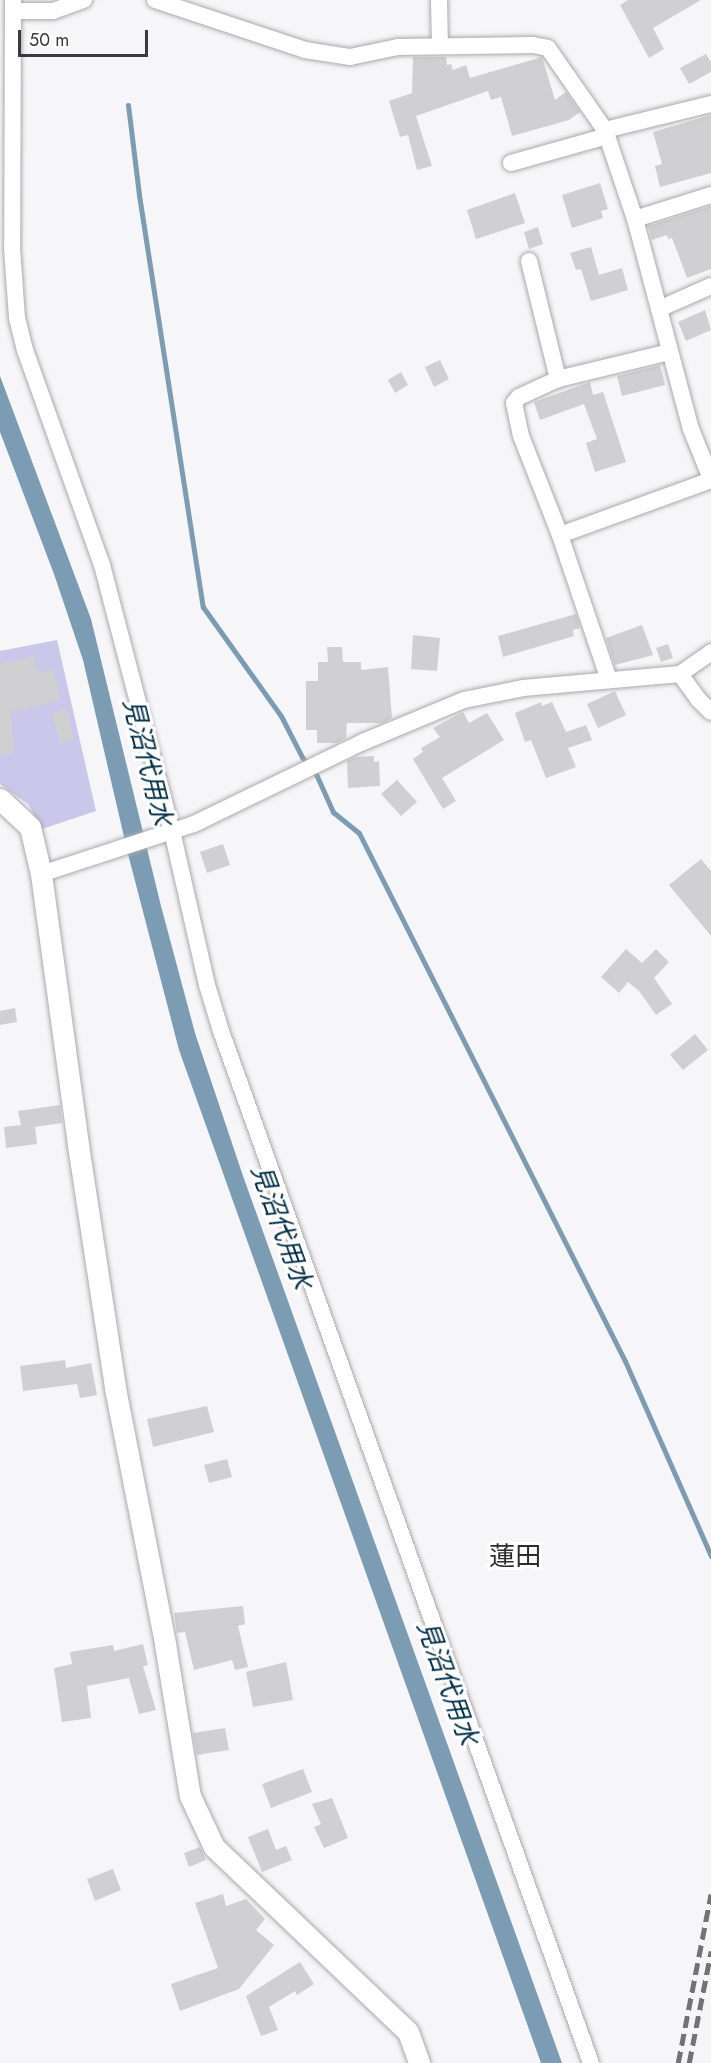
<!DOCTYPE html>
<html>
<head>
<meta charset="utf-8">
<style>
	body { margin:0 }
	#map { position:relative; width:711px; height:2063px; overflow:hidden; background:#f6f6f8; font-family:Jost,"Noto Sans JP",sans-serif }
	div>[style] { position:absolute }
	.green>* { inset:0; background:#cac7ea }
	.water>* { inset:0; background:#7b9cb3 }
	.stream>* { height:5px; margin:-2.5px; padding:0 2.5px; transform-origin:2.5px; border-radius:2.5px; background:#7b9cb3 }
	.building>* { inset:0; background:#d0cfd1 }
	.roads { filter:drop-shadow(0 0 2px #aaa9ab) drop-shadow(0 0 2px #aaa9ab) }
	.minor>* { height:16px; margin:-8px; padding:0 8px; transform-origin:8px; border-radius:8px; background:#fff }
	.tertiary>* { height:21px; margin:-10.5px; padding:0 10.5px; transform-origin:10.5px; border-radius:10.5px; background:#fff }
	.rail>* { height:4.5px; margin-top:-2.25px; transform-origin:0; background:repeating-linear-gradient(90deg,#737374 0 12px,transparent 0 18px) }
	span { translate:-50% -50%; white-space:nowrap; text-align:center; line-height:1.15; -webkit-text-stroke:6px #fff; paint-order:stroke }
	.water-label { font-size:26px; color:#023049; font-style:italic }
	.neighbourhood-label { font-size:26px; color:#2c2c2d }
	.scale { position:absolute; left:18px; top:30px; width:130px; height:27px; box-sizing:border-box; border:3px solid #3a3a3b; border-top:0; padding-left:8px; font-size:18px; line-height:21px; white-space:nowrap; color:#3a3a3b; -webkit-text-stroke:4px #fff; paint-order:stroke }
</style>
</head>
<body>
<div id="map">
	<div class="green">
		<i style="clip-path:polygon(57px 640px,96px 811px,42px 829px,28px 804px,0 784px,0 651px)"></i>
	</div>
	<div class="water">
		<i style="clip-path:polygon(0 376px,91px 619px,161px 906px,195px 1033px,243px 1176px,562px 2063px,541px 2063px,179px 1050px,128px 854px,83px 660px,54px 574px,0 432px)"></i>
	</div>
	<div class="stream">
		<i style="left:128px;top:105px;width:91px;rotate:83deg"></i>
		<i style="left:139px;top:195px;width:417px;rotate:81.2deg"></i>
		<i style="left:203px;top:607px;width:134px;rotate:54.4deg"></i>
		<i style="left:281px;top:716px;width:46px;rotate:62.9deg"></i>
		<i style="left:302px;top:757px;width:22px;rotate:51deg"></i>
		<i style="left:316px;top:774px;width:42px;rotate:65.9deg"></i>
		<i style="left:333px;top:812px;width:33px;rotate:39deg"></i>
		<i style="left:359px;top:833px;width:591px;rotate:63.26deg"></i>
		<i style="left:625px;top:1361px;width:213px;rotate:66.2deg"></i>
	</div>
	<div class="building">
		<i style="clip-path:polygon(628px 0,701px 0,653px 28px,664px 49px,649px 58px,620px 5px)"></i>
		<i style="clip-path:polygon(706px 54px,711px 62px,711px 72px,689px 84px,680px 68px)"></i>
		<i style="clip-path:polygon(413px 57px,446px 57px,447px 65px,451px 64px,453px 70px,466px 65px,470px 78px,542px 57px,555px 100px,566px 92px,580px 112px,569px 120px,512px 136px,501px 97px,491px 100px,488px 91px,416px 116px,432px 166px,417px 170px,408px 135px,400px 137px,389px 101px,412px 93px)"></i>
		<i style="clip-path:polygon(711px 115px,711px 173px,660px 187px,655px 166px,662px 164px,653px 132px)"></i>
		<i style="clip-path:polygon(600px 183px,608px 209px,601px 211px,603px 218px,572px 228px,562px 195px)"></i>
		<i style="clip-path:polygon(515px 193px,525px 223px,476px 239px,467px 210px)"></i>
		<i style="clip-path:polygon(711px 206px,711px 269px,687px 278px,672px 238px,668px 239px,667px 235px,652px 240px,648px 226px)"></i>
		<i style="clip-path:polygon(538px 227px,543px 244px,529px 249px,524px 232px)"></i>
		<i style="clip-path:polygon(591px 247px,599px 275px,622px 268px,628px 290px,591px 301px,581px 269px,576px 270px,570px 253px)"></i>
		<i style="clip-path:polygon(705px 310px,711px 330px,686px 341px,678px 322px)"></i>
		<i style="clip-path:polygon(440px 360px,449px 379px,434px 387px,425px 367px)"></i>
		<i style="clip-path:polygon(660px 365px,665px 385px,622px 396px,617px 376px)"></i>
		<i style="clip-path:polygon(401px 372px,408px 385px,395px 393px,388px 380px)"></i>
		<i style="clip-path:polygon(590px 382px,593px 395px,603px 392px,626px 462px,595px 472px,586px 443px,597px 439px,584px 404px,540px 420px,534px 402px)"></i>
		<i style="clip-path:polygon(576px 614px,580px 628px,573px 630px,574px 636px,503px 657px,498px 636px)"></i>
		<i style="clip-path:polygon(642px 625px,653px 655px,615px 665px,606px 638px)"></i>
		<i style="clip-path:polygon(413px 635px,440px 638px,437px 671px,411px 669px)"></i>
		<i style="clip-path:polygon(668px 644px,673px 658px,661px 662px,656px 648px)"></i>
		<i style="clip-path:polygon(327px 647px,342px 647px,343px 662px,361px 662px,361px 670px,388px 667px,392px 718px,382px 723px,347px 723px,346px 738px,337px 743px,317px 743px,317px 730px,306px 730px,306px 681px,318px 681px,318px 662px,328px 662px)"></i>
		<i style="clip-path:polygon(34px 656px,37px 672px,53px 669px,60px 700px,11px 712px,14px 753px,0 755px,0 664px)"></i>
		<i style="clip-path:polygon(615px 691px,626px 715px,598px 728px,587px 704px)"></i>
		<i style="clip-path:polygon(541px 702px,542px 706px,552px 702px,566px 732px,586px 725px,592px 740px,568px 748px,576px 767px,546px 778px,531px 740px,525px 742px,515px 713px)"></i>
		<i style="clip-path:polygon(67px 709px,74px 740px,60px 744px,52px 713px)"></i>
		<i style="clip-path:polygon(463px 712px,469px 723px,487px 713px,504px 740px,442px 778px,456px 801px,443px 809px,413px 759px,423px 752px,421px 748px,440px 737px,433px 728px)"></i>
		<i style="clip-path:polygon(374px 756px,374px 762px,379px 761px,380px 786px,348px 788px,347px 761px,356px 757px)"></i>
		<i style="clip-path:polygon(397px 780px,417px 802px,401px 816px,381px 794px)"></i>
		<i style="clip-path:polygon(223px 844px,230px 865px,207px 873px,200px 852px)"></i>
		<i style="clip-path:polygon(701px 859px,711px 871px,711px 936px,669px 885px)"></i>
		<i style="clip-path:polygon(626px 949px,642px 963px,656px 949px,669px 962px,654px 978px,672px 1004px,656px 1015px,639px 991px,628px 982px,619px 993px,601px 977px)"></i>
		<i style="clip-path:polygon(15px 1008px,17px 1022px,0 1025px,0 1011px)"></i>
		<i style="clip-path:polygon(695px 1034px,708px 1050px,683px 1070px,670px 1055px)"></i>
		<i style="clip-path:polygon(60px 1105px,62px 1123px,35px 1127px,37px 1144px,6px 1148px,4px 1127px,21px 1125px,18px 1111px)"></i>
		<i style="clip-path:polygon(65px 1360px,66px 1368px,91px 1363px,97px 1395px,80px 1398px,77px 1384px,23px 1391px,20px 1366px)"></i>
		<i style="clip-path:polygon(207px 1406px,214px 1432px,153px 1447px,147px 1419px)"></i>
		<i style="clip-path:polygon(227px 1459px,232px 1477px,209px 1483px,204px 1465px)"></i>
		<i style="clip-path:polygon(243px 1606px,245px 1624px,238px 1626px,248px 1667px,235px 1670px,232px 1660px,194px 1670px,185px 1632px,177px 1633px,174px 1613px)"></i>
		<i style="clip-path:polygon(143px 1644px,148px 1665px,143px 1666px,156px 1710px,139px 1714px,129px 1678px,87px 1686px,91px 1718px,62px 1722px,54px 1668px,72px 1664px,70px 1652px,113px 1645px,114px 1651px)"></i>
		<i style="clip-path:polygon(286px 1662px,293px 1700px,253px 1707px,246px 1672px)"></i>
		<i style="clip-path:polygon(225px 1728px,229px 1750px,197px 1755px,193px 1733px)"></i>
		<i style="clip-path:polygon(303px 1769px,312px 1792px,271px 1808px,262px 1784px)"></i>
		<i style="clip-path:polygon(332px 1798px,348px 1838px,324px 1848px,314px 1827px,321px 1824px,312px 1804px)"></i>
		<i style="clip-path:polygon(268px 1829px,276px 1850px,286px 1846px,292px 1860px,262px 1872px,248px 1837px)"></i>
		<i style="clip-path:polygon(200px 1847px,206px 1860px,189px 1867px,184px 1853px)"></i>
		<i style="clip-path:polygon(113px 1869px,121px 1890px,95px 1901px,87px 1879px)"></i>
		<i style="clip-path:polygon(223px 1894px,226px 1906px,246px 1899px,265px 1919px,256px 1930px,274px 1945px,239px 1989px,180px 2011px,171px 1984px,218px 1968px,195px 1903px)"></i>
		<i style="clip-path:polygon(300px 1962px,314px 1984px,297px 1995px,295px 1991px,269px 2007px,278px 2030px,261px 2036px,246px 1996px)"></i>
	</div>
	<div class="roads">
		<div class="minor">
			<i style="left:13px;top:0;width:248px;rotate:90.2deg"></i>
			<i style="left:12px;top:248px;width:70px;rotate:85.9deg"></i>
			<i style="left:17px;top:318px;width:33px;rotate:76deg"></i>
			<i style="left:25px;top:350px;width:228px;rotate:70.3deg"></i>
			<i style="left:102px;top:565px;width:275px;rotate:75.3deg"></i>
			<i style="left:172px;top:831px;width:158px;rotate:77.2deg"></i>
			<i style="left:207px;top:985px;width:48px;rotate:73.1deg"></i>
			<i style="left:221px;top:1031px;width:1096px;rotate:70.28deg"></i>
			<i style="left:155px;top:0;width:158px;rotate:18.4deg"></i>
			<i style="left:305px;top:50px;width:46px;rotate:8.8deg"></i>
			<i style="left:350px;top:57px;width:49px;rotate:-11.8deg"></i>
			<i style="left:398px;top:47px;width:135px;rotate:-0.8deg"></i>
			<i style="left:533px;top:45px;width:15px;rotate:11deg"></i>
			<i style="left:548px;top:48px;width:100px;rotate:55.2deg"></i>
			<i style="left:605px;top:130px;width:94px;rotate:71.4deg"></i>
			<i style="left:635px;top:219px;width:217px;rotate:75.1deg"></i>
			<i style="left:691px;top:429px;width:54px;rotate:68.2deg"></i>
			<i style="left:439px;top:0;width:46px;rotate:88.8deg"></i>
			<i style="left:14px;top:11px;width:39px"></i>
			<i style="left:53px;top:11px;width:33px;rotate:-20deg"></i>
			<i style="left:605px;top:130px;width:109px;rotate:-13.8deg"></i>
			<i style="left:511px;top:163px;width:100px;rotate:-15.7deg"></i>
			<i style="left:635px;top:219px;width:80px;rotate:-17.5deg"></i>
			<i style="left:529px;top:261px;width:122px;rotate:76.2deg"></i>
			<i style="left:659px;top:309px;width:57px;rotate:-23.9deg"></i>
			<i style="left:560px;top:535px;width:161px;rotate:-20deg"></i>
			<i style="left:680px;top:674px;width:31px;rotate:54deg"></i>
			<i style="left:698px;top:699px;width:18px;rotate:45deg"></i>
			<i style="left:609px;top:680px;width:153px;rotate:-108.7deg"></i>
			<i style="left:560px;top:535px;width:106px;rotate:-111.5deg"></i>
			<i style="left:521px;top:436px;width:34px;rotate:-102deg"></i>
			<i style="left:514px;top:403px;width:8px;rotate:-50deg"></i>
			<i style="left:519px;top:397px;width:43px;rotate:-24.8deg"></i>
			<i style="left:558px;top:379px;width:115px;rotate:-13.6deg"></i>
			<i style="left:41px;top:874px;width:161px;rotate:-18.1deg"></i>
			<i style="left:194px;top:824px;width:188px;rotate:-25.9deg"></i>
			<i style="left:363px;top:742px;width:109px;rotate:-22.6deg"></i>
			<i style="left:464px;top:700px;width:60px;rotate:-11.5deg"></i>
			<i style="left:523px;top:688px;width:158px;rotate:-5.1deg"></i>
			<i style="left:680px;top:674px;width:38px;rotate:-35deg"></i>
		</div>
		<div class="tertiary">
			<i style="left:0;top:799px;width:41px;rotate:43deg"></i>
			<i style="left:30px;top:827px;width:48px;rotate:76.8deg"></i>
			<i style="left:41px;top:874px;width:274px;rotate:82.2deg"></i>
			<i style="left:78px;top:1145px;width:246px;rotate:81.3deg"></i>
			<i style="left:115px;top:1388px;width:261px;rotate:78.9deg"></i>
			<i style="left:165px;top:1644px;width:154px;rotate:80.7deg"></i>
			<i style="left:190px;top:1796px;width:56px;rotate:64.8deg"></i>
			<i style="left:214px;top:1847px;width:268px;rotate:43.6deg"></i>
			<i style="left:408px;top:2032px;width:33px;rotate:70deg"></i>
		</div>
	</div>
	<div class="rail">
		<i style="left:678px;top:2063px;width:172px;rotate:-79deg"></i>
		<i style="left:689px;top:2063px;width:114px;rotate:-78.9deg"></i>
	</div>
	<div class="water-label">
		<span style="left:147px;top:762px;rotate:76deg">見沼代用水</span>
		<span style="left:281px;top:1227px;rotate:70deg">見沼代用水</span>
		<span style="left:447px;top:1683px;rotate:70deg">見沼代用水</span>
	</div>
	<div class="neighbourhood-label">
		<span style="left:515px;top:1557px">蓮田</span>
	</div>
	<div class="scale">50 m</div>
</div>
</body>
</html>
